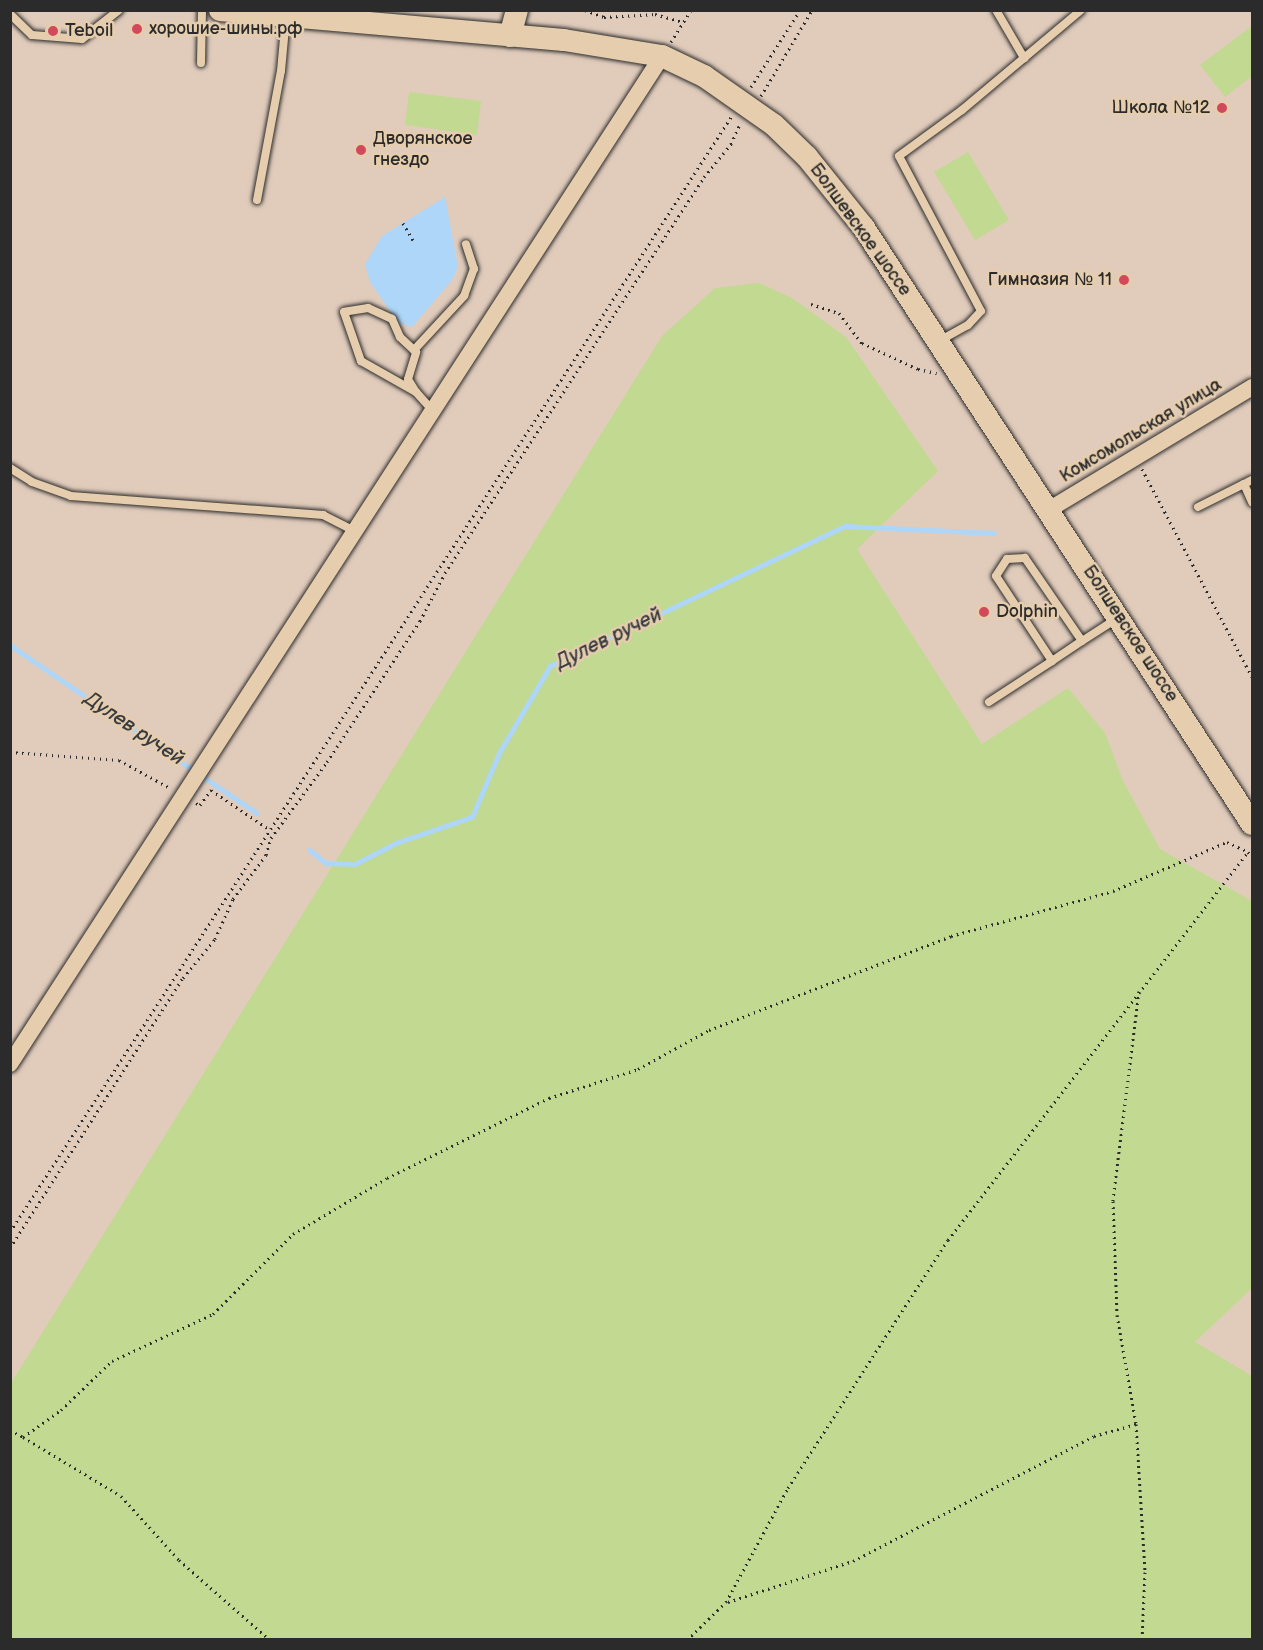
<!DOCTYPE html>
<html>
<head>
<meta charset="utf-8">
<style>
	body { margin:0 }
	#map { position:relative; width:1263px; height:1650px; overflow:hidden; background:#e1ccbc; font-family:"Balsamiq Sans",sans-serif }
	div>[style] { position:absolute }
	.green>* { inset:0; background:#c1d990 }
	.water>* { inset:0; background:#add6f8 }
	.stream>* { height:4.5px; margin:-2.25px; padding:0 2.25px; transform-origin:2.25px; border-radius:2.25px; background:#add6f8 }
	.path>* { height:3px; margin-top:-1.5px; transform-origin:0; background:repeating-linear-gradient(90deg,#2b2b2b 0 1.5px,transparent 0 6px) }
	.roads { filter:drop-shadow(0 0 2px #2b2b2b) drop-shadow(0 0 2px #2b2b2b) }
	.lane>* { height:8px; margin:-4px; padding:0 4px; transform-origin:4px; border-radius:4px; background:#e5cdad }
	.street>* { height:16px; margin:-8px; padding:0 8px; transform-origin:8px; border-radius:8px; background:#e5cdad }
	.secondary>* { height:22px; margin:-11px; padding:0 11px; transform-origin:11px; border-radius:11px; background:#e5cdad }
	.dots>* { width:16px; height:16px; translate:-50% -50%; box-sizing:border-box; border:3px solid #e5cdad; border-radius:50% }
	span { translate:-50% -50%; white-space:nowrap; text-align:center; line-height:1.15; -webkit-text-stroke:5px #e5cdad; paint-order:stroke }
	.poi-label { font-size:18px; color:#2b2b2b }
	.left { translate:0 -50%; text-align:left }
	.right { translate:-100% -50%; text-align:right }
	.street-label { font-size:18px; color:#2b2b2b }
	.water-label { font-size:20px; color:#383c40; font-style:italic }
	.frame { position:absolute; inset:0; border:12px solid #2b2b2b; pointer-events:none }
</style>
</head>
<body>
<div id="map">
	<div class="green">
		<i style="clip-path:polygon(1252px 26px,1252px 76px,1225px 97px,1200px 65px)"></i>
		<i style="clip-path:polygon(409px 92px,481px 101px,477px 135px,405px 125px)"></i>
		<i style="clip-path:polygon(968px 152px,1009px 220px,975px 240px,934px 172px)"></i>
		<i style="clip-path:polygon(759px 283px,792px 298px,846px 337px,938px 471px,857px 549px,982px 744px,1068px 688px,1105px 733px,1123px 781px,1160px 849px,1252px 901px,1252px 1288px,1195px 1342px,1252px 1376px,1252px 1639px,11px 1639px,11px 1383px,662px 336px,715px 288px)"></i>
	</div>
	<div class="water">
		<i style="clip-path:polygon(445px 197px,458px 267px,452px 280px,412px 327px,398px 323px,370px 282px,365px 264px,382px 236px)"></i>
	</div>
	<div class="stream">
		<i style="left:10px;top:645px;width:224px;rotate:34.3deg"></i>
		<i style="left:202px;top:776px;width:66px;rotate:33.9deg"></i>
		<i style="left:310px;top:850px;width:21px;rotate:39deg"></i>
		<i style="left:326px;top:863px;width:29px;rotate:2deg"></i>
		<i style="left:355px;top:864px;width:46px;rotate:-27.1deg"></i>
		<i style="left:396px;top:843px;width:80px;rotate:-18.9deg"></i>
		<i style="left:472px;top:817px;width:69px;rotate:-67.1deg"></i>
		<i style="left:499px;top:753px;width:101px;rotate:-59.6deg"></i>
		<i style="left:550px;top:666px;width:327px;rotate:-25.4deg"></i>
		<i style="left:845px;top:526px;width:149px;rotate:2.7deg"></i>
	</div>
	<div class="path">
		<i style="left:585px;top:10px;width:20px;rotate:20deg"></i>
		<i style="left:604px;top:17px;width:51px;rotate:-3.4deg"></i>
		<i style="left:655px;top:14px;width:29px;rotate:16deg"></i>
		<i style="left:671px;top:42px;width:38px;rotate:-58deg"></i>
		<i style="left:751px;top:87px;width:91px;rotate:-57.5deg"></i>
		<i style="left:761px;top:96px;width:100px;rotate:-59.3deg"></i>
		<i style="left:403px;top:223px;width:20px;rotate:60deg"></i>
		<i style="left:811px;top:304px;width:29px;rotate:18deg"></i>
		<i style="left:839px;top:313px;width:38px;rotate:53deg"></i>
		<i style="left:862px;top:343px;width:62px;rotate:24.9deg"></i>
		<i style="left:918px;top:369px;width:19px;rotate:12deg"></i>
		<i style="left:1142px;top:469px;width:235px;rotate:62.1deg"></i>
		<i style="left:10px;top:752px;width:109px;rotate:4.2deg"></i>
		<i style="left:119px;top:760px;width:60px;rotate:28.7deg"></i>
		<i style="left:196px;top:803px;width:4px;rotate:27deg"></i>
		<i style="left:200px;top:805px;width:19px;rotate:-54deg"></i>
		<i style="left:211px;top:790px;width:71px;rotate:34.1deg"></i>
		<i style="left:1139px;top:991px;width:212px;rotate:97.1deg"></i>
		<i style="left:1113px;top:1201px;width:114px;rotate:88deg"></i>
		<i style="left:1117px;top:1315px;width:111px;rotate:80.1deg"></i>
		<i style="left:1136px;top:1424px;width:148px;rotate:86.5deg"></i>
		<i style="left:1145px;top:1572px;width:68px;rotate:92.5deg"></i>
		<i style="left:10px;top:1232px;width:1328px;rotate:-57.11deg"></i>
		<i style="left:10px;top:1248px;width:321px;rotate:-57.4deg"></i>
		<i style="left:183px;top:978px;width:50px;rotate:-50.6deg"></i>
		<i style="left:215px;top:939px;width:44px;rotate:-65.8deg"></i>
		<i style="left:233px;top:899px;width:55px;rotate:-53.1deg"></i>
		<i style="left:266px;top:855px;width:18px;rotate:-74deg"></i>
		<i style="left:271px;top:838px;width:94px;rotate:-53.6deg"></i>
		<i style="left:327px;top:762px;width:169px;rotate:-56.6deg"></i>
		<i style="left:420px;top:621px;width:54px;rotate:-62.5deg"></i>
		<i style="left:445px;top:573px;width:473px;rotate:-56.8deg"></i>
		<i style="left:704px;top:177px;width:43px;rotate:-50.7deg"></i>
		<i style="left:731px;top:144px;width:24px;rotate:-66deg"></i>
		<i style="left:10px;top:1430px;width:15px;rotate:28deg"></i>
		<i style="left:23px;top:1437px;width:47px;rotate:-35.4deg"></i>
		<i style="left:61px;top:1410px;width:71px;rotate:-43.9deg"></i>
		<i style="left:112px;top:1361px;width:111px;rotate:-25deg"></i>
		<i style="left:213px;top:1314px;width:113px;rotate:-45deg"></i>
		<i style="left:293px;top:1234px;width:109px;rotate:-30.8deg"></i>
		<i style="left:387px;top:1178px;width:181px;rotate:-26.3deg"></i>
		<i style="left:549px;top:1098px;width:94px;rotate:-18deg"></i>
		<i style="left:638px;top:1069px;width:81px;rotate:-28.8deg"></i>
		<i style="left:709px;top:1030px;width:260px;rotate:-21.2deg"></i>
		<i style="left:951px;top:936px;width:168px;rotate:-15.5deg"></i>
		<i style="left:1113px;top:891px;width:124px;rotate:-23.3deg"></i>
		<i style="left:1227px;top:842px;width:23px;rotate:25deg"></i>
		<i style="left:23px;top:1437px;width:114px;rotate:31deg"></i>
		<i style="left:121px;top:1496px;width:86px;rotate:47.8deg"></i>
		<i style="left:179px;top:1560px;width:121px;rotate:41.3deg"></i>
		<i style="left:728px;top:1602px;width:132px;rotate:-18.2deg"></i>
		<i style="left:853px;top:1561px;width:271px;rotate:-27.4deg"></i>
		<i style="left:1094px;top:1436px;width:44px;rotate:-15.9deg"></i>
		<i style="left:687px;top:1640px;width:54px;rotate:-44.3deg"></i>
		<i style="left:726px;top:1602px;width:130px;rotate:-61.5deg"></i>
		<i style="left:788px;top:1488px;width:295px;rotate:-57.2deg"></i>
		<i style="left:948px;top:1240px;width:490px;rotate:-52.3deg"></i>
		<i style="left:1248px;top:852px;width:6px;rotate:51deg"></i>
	</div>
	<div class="roads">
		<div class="lane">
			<i style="left:996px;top:10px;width:56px;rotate:59.7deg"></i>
			<i style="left:10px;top:14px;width:30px;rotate:44deg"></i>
			<i style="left:32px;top:35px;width:50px;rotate:4.6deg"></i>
			<i style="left:82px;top:39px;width:47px;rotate:-38.1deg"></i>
			<i style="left:201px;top:63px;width:53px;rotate:-88.9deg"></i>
			<i style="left:257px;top:200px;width:131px;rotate:-79.5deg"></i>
			<i style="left:281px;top:71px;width:54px;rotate:-84.7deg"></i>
			<i style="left:939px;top:341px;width:33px;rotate:-29deg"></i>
			<i style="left:968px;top:325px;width:19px;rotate:-47deg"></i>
			<i style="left:981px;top:311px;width:175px;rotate:-117.9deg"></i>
			<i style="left:899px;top:156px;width:78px;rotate:-36.1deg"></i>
			<i style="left:962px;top:110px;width:155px;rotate:-40deg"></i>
			<i style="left:414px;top:350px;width:74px;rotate:-47.2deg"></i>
			<i style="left:464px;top:296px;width:29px;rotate:-70deg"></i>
			<i style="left:474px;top:269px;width:26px;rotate:-108deg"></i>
			<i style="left:416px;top:392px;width:15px;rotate:-122deg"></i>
			<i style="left:408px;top:379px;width:28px;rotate:-73deg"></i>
			<i style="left:416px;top:352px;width:22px;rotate:-137deg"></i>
			<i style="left:400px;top:337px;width:20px;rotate:-114deg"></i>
			<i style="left:392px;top:319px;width:26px;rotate:-155deg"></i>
			<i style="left:368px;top:308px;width:24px;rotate:171deg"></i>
			<i style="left:344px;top:312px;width:52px;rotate:70.9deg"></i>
			<i style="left:361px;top:361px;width:63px;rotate:29.4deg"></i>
			<i style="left:416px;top:392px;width:24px;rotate:48deg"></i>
			<i style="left:10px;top:468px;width:26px;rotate:32deg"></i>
			<i style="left:32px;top:482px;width:41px;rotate:19.7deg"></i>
			<i style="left:71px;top:496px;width:253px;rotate:4.3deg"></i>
			<i style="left:323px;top:515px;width:34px;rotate:27deg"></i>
			<i style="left:1244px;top:484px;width:9px;rotate:-27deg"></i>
			<i style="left:1198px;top:507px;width:51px;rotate:-26.6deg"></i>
			<i style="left:1244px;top:484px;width:20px;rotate:66deg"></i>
			<i style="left:1082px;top:641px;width:101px;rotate:-124.5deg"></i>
			<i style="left:1025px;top:558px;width:18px;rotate:177deg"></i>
			<i style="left:1007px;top:559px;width:20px;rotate:123deg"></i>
			<i style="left:996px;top:576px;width:102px;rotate:56.6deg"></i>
			<i style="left:1052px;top:661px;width:36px;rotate:-34deg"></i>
			<i style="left:1082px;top:641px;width:40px;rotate:-32.9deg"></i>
			<i style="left:989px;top:702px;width:75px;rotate:-33.1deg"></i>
		</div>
		<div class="street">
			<i style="left:1050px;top:509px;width:236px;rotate:-31.1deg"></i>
			<i style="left:10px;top:1064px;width:1200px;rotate:-57.1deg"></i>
		</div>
		<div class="secondary">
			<i style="left:220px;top:10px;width:345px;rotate:5deg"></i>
			<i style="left:564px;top:40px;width:99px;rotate:9.3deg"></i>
			<i style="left:662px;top:56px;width:47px;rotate:25.5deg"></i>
			<i style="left:704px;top:76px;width:85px;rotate:35deg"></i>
			<i style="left:774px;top:125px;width:46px;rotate:44.1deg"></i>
			<i style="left:807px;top:157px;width:91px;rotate:51.2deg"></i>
			<i style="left:864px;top:228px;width:711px;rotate:56.94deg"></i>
			<i style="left:510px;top:36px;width:27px;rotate:-75deg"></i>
		</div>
	</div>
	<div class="dots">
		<i style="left:137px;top:29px;background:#d1495b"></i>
		<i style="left:53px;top:31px;background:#d1495b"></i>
		<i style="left:1222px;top:108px;background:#d1495b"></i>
		<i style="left:361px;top:150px;background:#d1495b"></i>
		<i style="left:1124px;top:280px;background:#d1495b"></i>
		<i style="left:984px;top:612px;background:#d1495b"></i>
	</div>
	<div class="poi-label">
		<span class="left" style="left:149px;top:29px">хорошие-шины.рф</span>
		<span class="left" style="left:65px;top:31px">Teboil</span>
		<span class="right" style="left:1210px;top:108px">Школа №12</span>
		<span class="left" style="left:373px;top:150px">Дворянское<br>гнездо</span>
		<span class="right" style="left:1112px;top:280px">Гимназия № 11</span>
		<span class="left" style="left:996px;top:612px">Dolphin</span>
	</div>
	<div class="street-label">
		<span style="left:860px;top:230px;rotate:54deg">Болшевское шоссе</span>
		<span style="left:1141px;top:431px;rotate:-31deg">Комсомольская улица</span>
		<span style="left:1130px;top:634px;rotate:57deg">Болшевское шоссе</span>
	</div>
	<div class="water-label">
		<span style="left:609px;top:639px;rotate:-26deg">Дулев ручей</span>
		<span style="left:134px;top:729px;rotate:34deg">Дулев ручей</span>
	</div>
	<div class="frame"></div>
</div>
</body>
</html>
